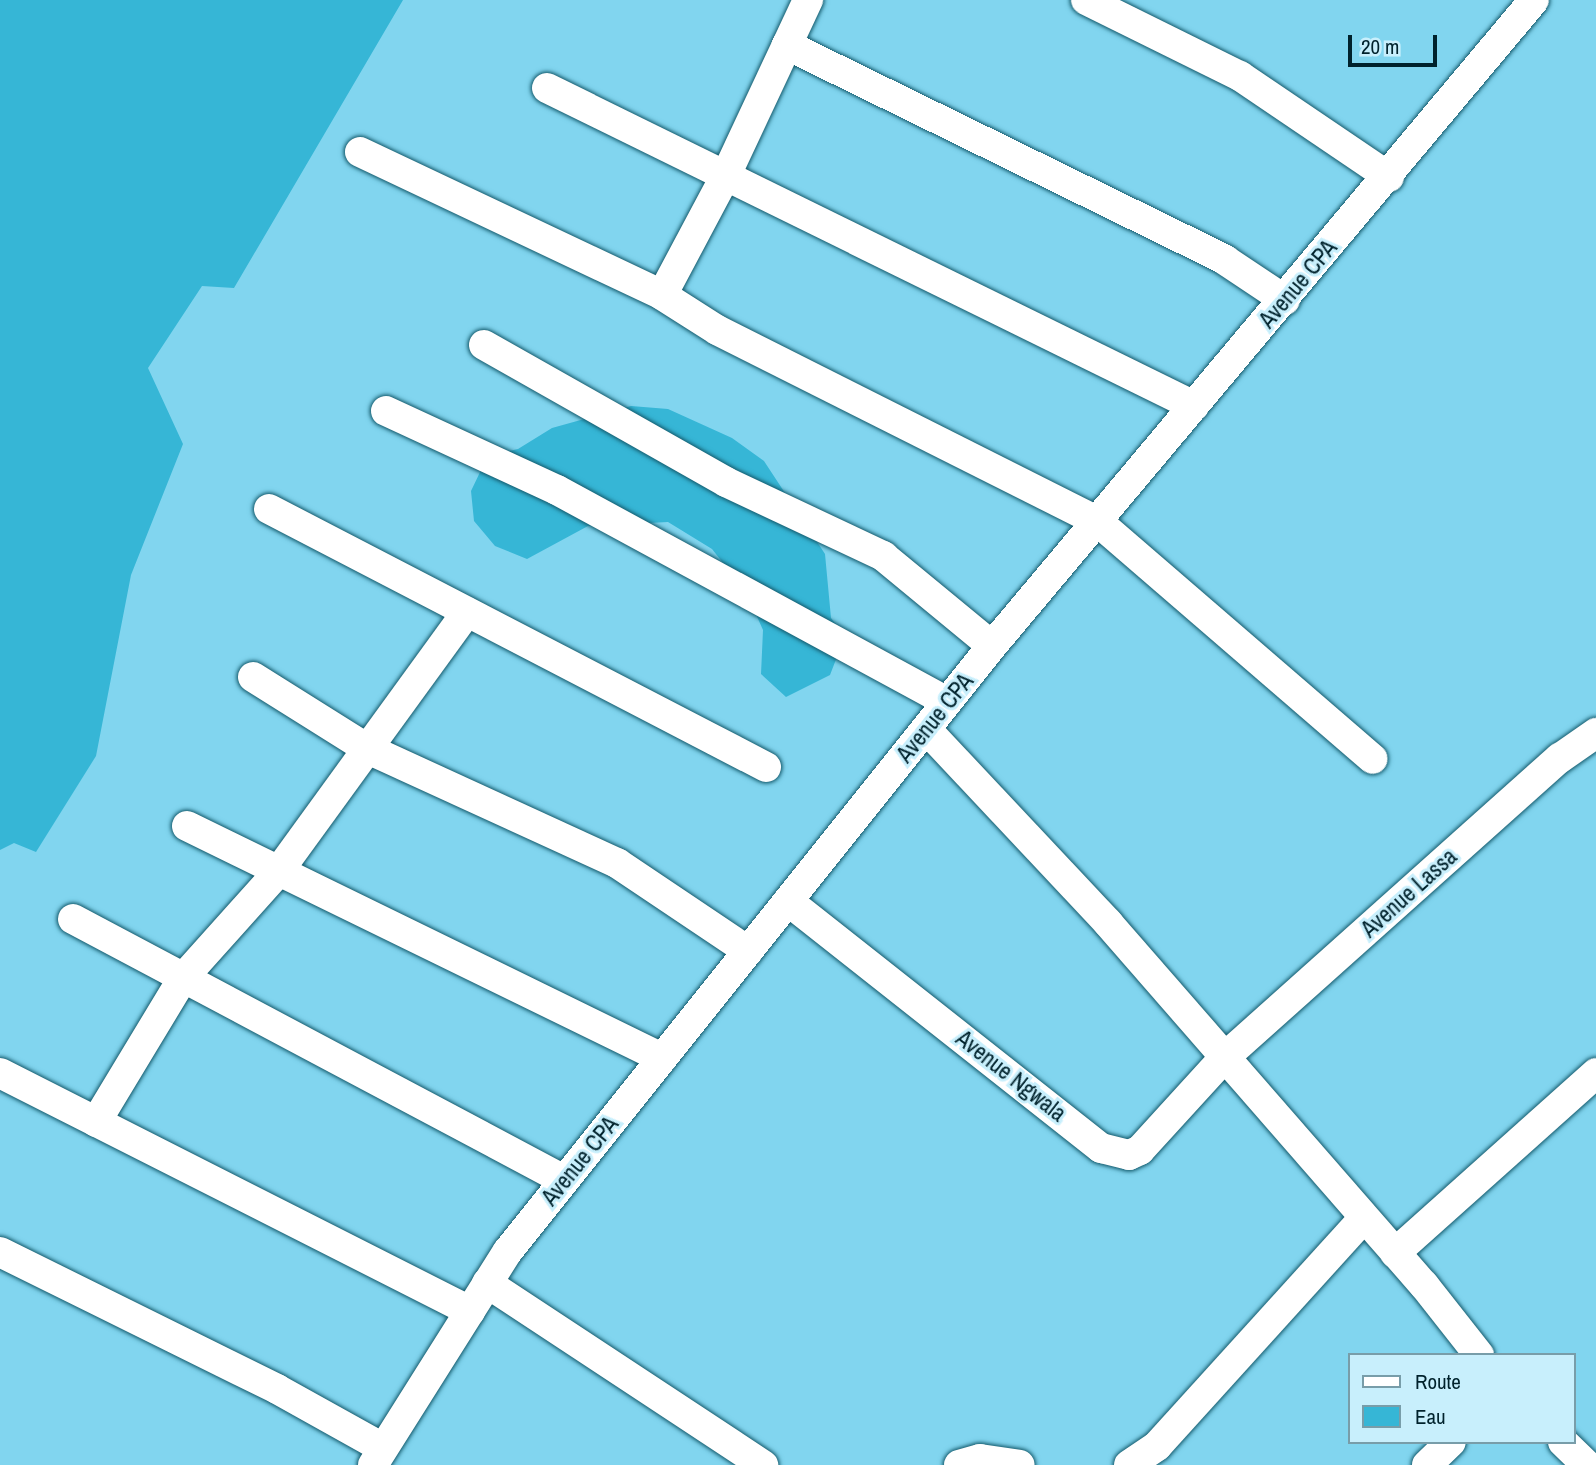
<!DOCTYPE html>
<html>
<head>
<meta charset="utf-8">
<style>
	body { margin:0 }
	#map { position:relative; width:1596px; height:1465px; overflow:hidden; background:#81d5ef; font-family:"Archivo Narrow",sans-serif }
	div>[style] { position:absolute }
	.water>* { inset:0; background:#36b6d6 }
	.roads { filter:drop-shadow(0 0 2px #13596b) drop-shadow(0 0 2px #13596b) }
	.street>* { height:30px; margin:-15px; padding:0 15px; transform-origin:15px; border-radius:15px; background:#fff }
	span { translate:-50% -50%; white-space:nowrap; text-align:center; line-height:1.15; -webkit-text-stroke:6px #c8effc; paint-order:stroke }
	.street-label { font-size:23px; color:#00222c }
	.legend { position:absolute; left:1348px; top:1353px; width:228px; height:91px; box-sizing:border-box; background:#c8effc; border:2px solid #789da9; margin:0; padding:9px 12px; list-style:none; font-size:21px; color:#00222c }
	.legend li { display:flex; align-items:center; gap:14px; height:35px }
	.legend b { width:35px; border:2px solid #789da9 }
	.scale { position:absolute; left:1348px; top:35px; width:89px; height:32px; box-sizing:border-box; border:4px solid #00222c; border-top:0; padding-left:9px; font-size:21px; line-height:24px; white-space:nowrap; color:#00222c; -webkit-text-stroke:5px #c8effc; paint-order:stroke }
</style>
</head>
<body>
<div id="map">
	<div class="water">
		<i style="clip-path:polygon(0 0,403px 0,234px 288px,202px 286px,148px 368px,183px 444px,131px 575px,96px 756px,36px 852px,14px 843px,0 850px)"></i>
		<i style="clip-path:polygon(631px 406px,668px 409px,732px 438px,764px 461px,825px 554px,831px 618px,845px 636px,830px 675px,786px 697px,761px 674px,763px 630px,746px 592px,712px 549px,668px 522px,588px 526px,527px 559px,495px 546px,474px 521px,471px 491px,482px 468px,496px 454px,518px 449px,552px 428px)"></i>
	</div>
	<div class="roads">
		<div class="street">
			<i style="left:808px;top:0;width:191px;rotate:115.1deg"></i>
			<i style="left:727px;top:173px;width:138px;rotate:118deg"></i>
			<i style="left:662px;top:295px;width:65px;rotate:32.5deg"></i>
			<i style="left:717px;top:330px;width:425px;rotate:26.7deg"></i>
			<i style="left:1097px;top:521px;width:364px;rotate:40.8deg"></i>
			<i style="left:1086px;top:0;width:172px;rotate:26.3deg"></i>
			<i style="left:1240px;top:76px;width:180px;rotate:34.1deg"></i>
			<i style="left:787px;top:45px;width:488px;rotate:26.1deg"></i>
			<i style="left:1225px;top:260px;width:72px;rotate:33.7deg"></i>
			<i style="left:547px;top:88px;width:721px;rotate:26.17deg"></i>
			<i style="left:360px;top:152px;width:334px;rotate:25.3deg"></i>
			<i style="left:484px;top:345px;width:278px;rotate:29.5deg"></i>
			<i style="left:726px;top:482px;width:174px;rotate:25.2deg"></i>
			<i style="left:883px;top:556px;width:141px;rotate:39.5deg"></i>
			<i style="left:386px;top:411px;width:188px;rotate:24.8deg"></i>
			<i style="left:557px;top:490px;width:444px;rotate:28.5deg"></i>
			<i style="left:269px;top:509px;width:560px;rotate:27.43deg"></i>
			<i style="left:253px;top:677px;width:136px;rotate:32.1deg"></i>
			<i style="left:368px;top:749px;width:274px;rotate:24.6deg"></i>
			<i style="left:617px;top:863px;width:158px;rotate:33.9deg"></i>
			<i style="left:926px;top:729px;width:266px;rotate:46.8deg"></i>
			<i style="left:1108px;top:923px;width:481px;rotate:48.9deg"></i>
			<i style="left:1424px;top:1285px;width:89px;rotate:51.8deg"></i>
			<i style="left:187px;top:826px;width:529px;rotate:26.03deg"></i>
			<i style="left:788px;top:901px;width:399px;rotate:38.3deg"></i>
			<i style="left:1101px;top:1148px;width:29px;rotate:14deg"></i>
			<i style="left:1129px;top:1155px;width:12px;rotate:-24deg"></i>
			<i style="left:1140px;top:1150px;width:126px;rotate:-47.6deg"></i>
			<i style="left:1225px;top:1057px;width:449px;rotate:-41.8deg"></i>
			<i style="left:1560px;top:758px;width:44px;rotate:-34.8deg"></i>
			<i style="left:73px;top:919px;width:556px;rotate:27.99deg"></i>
			<i style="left:0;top:1073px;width:527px;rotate:26.86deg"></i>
			<i style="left:96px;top:1122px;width:168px;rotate:-58.9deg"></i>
			<i style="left:183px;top:978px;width:142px;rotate:-48.1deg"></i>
			<i style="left:278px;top:872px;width:321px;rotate:-54deg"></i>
			<i style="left:0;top:1252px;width:309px;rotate:26.3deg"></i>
			<i style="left:277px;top:1389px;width:121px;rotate:29.1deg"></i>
			<i style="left:1395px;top:1253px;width:270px;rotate:-41.8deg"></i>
			<i style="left:487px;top:1283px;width:331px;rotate:33.4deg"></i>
			<i style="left:1563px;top:1442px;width:33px;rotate:44deg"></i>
			<i style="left:373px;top:1465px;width:253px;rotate:-57.8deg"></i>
			<i style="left:508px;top:1251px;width:775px;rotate:-51.34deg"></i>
			<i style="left:992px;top:646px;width:843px;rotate:-50deg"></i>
			<i style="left:959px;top:1465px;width:22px;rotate:-16deg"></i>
			<i style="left:980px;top:1459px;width:40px;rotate:8.5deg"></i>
			<i style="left:1129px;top:1465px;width:34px;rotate:-34deg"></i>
			<i style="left:1157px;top:1446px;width:307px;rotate:-47.8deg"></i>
			<i style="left:1427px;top:1465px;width:33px;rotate:-44deg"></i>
		</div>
	</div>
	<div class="street-label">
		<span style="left:1298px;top:284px;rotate:-50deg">Avenue CPA</span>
		<span style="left:935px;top:718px;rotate:-51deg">Avenue CPA</span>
		<span style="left:1409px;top:893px;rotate:-42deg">Avenue Lassa</span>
		<span style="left:1011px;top:1076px;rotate:38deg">Avenue Ngwala</span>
		<span style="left:580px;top:1161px;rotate:-51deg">Avenue CPA</span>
	</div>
	<ul class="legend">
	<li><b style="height:9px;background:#fff"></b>Route</li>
	<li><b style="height:19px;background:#36b6d6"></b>Eau</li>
	</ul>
	<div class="scale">20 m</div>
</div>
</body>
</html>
